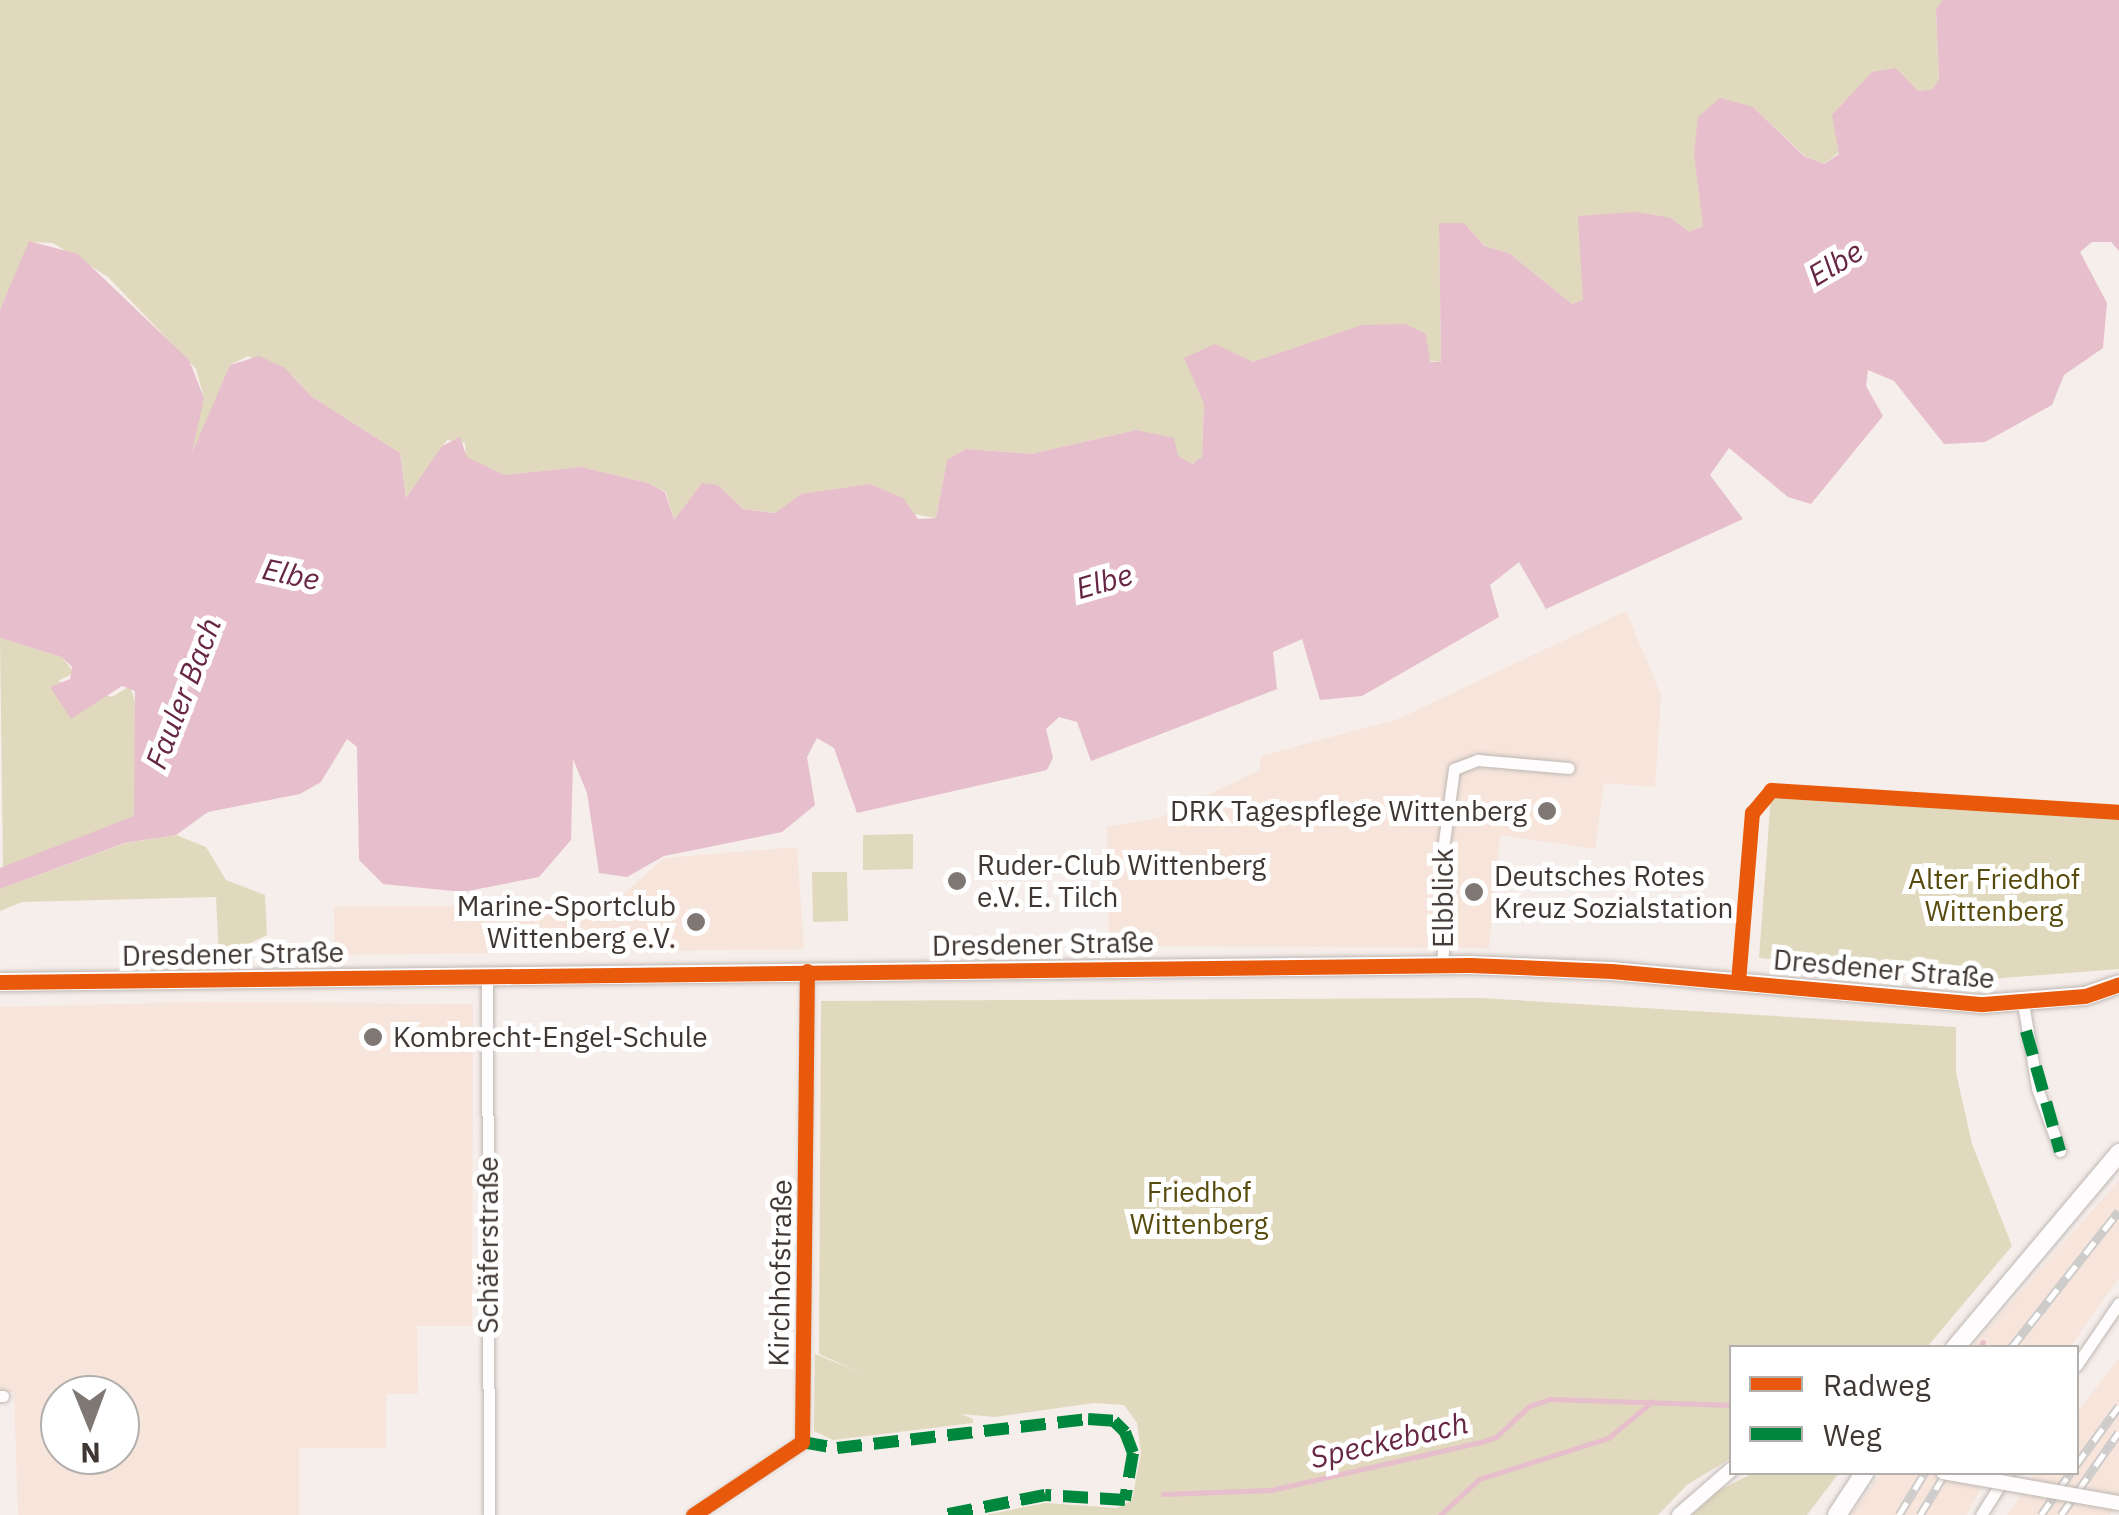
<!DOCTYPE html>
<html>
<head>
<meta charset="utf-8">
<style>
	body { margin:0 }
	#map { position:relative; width:2119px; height:1515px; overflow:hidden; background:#f6eeea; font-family:"IBM Plex Sans",sans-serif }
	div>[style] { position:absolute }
	.built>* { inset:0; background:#f7e5db }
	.green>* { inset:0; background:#e1d9bd }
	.water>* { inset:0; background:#e7becb }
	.stream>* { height:5px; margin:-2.5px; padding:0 2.5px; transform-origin:2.5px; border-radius:2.5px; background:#e7becb }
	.roads { filter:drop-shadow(0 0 2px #beb8b4) drop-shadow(0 0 2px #beb8b4) }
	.minor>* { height:11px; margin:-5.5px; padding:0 5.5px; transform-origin:5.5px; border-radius:5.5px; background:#fefcfc }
	.tertiary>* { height:14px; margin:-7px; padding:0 7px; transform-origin:7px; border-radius:7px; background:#fefcfc }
	.primary>* { height:18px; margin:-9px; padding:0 9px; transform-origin:9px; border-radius:9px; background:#fefcfc }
	.rail>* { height:9px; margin-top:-4.5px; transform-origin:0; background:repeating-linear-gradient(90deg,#fff 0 15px,#cecccb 0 30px); box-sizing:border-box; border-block:2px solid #cecccb }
	.bridges { filter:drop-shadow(0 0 2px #beb8b4) drop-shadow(0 0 2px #beb8b4) }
	.tertiary-bridge>* { height:14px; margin:-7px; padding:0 7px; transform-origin:7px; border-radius:7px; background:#fefcfc }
	.quiet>* { height:12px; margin-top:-6px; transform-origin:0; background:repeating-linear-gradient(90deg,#00873e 0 25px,transparent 0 37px) }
	.cycleway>* { height:15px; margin:-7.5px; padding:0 7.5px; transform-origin:7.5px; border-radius:7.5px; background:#e8590c }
	.dots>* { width:28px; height:28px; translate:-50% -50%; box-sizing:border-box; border:5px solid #fff; border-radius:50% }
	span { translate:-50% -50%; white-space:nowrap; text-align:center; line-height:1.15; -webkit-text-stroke:10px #fff; paint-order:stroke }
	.poi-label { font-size:28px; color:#3f3733 }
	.right { translate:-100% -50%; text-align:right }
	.left { translate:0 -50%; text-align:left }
	.park-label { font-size:28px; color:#574c0e }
	.street-label { font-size:28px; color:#3f3733 }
	.water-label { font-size:30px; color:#672643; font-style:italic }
	.legend { position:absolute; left:1729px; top:1345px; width:350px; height:130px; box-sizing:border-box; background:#fff; border:2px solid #b2afad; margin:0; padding:12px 18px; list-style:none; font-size:30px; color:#3f3733 }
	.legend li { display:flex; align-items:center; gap:20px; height:50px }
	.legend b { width:50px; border:2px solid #b2afad }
	.north { position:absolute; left:40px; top:1375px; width:100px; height:100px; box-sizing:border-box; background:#fff; border:2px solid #b2afad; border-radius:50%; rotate:179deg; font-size:28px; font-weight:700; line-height:40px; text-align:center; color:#3f3733 }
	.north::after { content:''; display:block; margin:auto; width:35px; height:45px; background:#7f7773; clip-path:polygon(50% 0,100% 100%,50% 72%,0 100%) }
</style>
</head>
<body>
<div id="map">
	<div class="built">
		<i style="clip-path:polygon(1626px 611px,1661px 695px,1655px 787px,1604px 783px,1595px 849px,1500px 835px,1489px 948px,1109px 946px,1107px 827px,1159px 818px,1260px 770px,1261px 756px,1398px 719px)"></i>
		<i style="clip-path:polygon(797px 847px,804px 949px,335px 955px,334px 907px,578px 905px,618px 899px,664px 858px)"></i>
		<i style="clip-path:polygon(evenodd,203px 1002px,473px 1004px,472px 1326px,417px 1326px,418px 1394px,386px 1394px,386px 1448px,299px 1448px,299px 1515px,18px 1515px,14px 1392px,0 1391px,0 1007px,203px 1002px,60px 1395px,120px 1395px,120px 1455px,60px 1455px,60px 1395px)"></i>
		<i style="clip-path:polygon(2119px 1180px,2119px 1278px,2070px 1347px,1972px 1347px)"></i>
		<i style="clip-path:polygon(2119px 1358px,2119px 1501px,2110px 1515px,2007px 1515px,2035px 1473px,2076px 1472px,2077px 1412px)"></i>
		<i style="clip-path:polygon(1881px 1473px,1988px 1473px,1967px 1515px,1851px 1515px)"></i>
	</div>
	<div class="green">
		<i style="clip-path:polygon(0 0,1943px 0,1936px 10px,1939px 79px,1933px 89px,1918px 91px,1824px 164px,1805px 156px,1753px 107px,1703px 226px,1689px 232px,1671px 218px,1583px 300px,1572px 304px,1509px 253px,1484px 246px,1464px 223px,1439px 223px,1441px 362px,1302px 350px,1252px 362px,1185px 358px,1204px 404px,1202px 458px,1191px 464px,1136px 430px,1031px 454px,966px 449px,947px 460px,936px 518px,801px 494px,776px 513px,743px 509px,718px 485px,690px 499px,674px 520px,666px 492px,648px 483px,581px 467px,504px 475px,466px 457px,465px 443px,447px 440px,406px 498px,400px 453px,311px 396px,293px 376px,248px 356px,230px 365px,197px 448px,190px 452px,204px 398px,196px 369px,108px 277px,53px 243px,30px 242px,0 310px)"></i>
		<i style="clip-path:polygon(0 638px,62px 657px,74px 673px,58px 681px,112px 697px,130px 686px,137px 708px,135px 817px,3px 868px)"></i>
		<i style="clip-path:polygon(1771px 796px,2119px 819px,2119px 969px,1990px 979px,1759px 958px)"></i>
		<i style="clip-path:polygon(913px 834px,913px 869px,863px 870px,863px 835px)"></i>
		<i style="clip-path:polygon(176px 835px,206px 847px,226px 880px,265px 895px,267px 935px,219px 958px,216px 897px,22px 902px,0 911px,0 889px,126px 843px)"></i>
		<i style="clip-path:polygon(812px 872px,847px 872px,848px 921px,813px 922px)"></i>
		<i style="clip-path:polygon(1481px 998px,1956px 1027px,1956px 1073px,1972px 1144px,2012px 1246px,1927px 1347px,1732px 1348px,1731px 1458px,1687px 1485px,1658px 1515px,985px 1515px,1045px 1503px,1117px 1508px,1132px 1500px,1141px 1453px,1137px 1423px,1124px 1405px,1094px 1403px,995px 1417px,950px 1413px,819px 1354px,821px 1001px)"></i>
		<i style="clip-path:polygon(815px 1354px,973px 1419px,973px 1423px,833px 1440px,814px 1431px)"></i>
		<i style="clip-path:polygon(1753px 1473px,1839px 1473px,1807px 1515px,1692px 1515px,1718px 1491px)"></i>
	</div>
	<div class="water">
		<i style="clip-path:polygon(1943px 0,2119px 0,2119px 251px,2111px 242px,2092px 242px,2080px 252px,2107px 303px,2103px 348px,2064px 375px,2052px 405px,1985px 442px,1944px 444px,1894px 381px,1868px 370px,1866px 386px,1883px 416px,1811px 504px,1788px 497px,1729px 448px,1710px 475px,1743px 519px,1546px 609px,1519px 562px,1490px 585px,1499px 617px,1362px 696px,1320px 700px,1302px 639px,1273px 652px,1277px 689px,1091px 761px,1077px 722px,1059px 717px,1046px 729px,1053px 758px,1047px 770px,857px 813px,834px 748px,817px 738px,807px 757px,815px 805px,782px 832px,664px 856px,627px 877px,599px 873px,587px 793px,573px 759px,571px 840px,539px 877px,463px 892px,383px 884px,359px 860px,357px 747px,347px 739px,321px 782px,300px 794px,208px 812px,176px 835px,125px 843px,0 889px,0 868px,134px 816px,135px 691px,122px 686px,71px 719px,50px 687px,70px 679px,72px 667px,62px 657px,0 638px,0 310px,29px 241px,78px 254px,189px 360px,204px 398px,192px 453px,230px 365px,259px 356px,285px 368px,311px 396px,400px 453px,406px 498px,442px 446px,460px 437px,467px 457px,504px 475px,581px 467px,648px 483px,665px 492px,674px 520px,702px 483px,718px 485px,743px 509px,775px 513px,801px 494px,870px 484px,903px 498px,918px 519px,936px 518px,947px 460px,966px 449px,1031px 454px,1136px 430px,1174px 438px,1178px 456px,1192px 464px,1202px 457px,1204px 404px,1184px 358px,1215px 344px,1253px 362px,1362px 325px,1405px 324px,1426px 334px,1430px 362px,1441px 362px,1439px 223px,1464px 223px,1484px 246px,1509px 253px,1572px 304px,1583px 300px,1578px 216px,1636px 212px,1671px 218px,1689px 232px,1703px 226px,1694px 154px,1698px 117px,1720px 98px,1753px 107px,1804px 156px,1824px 164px,1839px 154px,1832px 115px,1872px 72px,1896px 68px,1918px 91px,1933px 89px,1939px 79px,1936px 9px)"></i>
	</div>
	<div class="stream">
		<i style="left:1979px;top:1348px;width:7px;rotate:-56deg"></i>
		<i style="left:1163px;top:1494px;width:108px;rotate:-2.1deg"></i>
		<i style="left:1271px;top:1490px;width:215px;rotate:-12.9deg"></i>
		<i style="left:1481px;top:1442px;width:16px;rotate:-18deg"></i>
		<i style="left:1496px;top:1437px;width:45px;rotate:-43.2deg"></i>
		<i style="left:1529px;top:1406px;width:22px;rotate:-18deg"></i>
		<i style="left:1550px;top:1399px;width:182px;rotate:1.9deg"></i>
		<i style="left:1440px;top:1515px;width:53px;rotate:-42.7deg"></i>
		<i style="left:1479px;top:1479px;width:135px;rotate:-17.6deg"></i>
		<i style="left:1608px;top:1438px;width:58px;rotate:-39.4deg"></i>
	</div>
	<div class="roads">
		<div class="minor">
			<i style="left:1442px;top:965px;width:89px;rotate:-86.1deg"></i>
			<i style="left:1448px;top:876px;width:27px;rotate:-100deg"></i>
			<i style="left:1443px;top:849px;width:81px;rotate:-82.2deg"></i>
			<i style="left:1454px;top:769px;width:26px;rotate:-21deg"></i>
			<i style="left:1478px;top:760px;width:91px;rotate:5deg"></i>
			<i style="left:487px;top:975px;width:540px;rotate:89.79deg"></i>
			<i style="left:2023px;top:1003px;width:86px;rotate:80.6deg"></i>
			<i style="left:2037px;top:1088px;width:67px;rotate:69.9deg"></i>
			<i style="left:2076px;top:1366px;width:76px;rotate:-55.7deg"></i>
			<i style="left:0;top:1396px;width:3px"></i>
			<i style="left:693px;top:1515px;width:131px;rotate:-33.8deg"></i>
			<i style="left:802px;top:1442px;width:471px;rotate:-89.4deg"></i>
			<i style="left:1981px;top:1515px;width:51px;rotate:-57.9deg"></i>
		</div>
		<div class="tertiary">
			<i style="left:1679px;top:1515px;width:70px;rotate:-41deg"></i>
		</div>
		<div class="primary">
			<i style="left:0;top:982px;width:1470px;rotate:-0.66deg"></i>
			<i style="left:1470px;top:965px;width:141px;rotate:2.4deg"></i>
			<i style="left:1611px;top:971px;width:373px;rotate:5.1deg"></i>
			<i style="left:1983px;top:1004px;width:102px;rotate:-4.5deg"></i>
			<i style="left:2085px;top:996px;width:36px;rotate:-19deg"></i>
			<i style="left:1955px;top:1348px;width:255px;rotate:-49.9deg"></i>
			<i style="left:1837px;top:1515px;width:51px;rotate:-56.9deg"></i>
		</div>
	</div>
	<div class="rail">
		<i style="left:2011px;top:1348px;width:174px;rotate:-51.8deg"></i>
		<i style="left:2076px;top:1465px;width:73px;rotate:-53.9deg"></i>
		<i style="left:1899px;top:1515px;width:50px;rotate:-58.8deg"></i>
		<i style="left:1920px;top:1515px;width:50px;rotate:-58.8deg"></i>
		<i style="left:2041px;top:1515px;width:52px;rotate:-55.1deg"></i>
		<i style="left:2061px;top:1515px;width:101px;rotate:-55.1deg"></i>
	</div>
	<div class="bridges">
		<div class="tertiary-bridge">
			<i style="left:1943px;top:1472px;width:179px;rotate:10deg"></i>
		</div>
	</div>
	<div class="quiet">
		<i style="left:2026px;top:1031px;width:125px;rotate:74.2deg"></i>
		<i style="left:802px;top:1442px;width:36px;rotate:10deg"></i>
		<i style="left:837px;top:1448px;width:253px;rotate:-6.6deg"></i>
		<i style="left:1088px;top:1419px;width:26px;rotate:4deg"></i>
		<i style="left:1114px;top:1421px;width:16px;rotate:45deg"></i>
		<i style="left:1125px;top:1432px;width:22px;rotate:69deg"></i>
		<i style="left:1133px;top:1453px;width:48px;rotate:99.7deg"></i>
		<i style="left:1125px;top:1500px;width:80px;rotate:-176.4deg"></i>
		<i style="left:1045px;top:1495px;width:103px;rotate:168.8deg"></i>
	</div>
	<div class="cycleway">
		<i style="left:0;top:982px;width:1470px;rotate:-0.66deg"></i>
		<i style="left:1470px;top:965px;width:141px;rotate:2.4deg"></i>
		<i style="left:1611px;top:971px;width:373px;rotate:5.1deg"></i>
		<i style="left:1983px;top:1004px;width:102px;rotate:-4.5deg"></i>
		<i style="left:2085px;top:996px;width:36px;rotate:-19deg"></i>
		<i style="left:1738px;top:982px;width:170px;rotate:-85.3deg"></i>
		<i style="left:1752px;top:813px;width:30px;rotate:-50deg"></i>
		<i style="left:1771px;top:790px;width:349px;rotate:3.6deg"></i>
		<i style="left:693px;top:1515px;width:131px;rotate:-33.8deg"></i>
		<i style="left:802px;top:1442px;width:471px;rotate:-89.4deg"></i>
	</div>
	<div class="dots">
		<i style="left:1547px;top:811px;background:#7f7773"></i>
		<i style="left:957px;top:881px;background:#7f7773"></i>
		<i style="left:1474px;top:892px;background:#7f7773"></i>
		<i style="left:696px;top:922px;background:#7f7773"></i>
		<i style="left:373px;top:1037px;background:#7f7773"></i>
	</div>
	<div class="poi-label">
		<span class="right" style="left:1527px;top:811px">DRK Tagespflege Wittenberg</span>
		<span class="left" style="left:977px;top:881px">Ruder-Club Wittenberg<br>e.V. E. Tilch</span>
		<span class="left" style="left:1494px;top:892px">Deutsches Rotes<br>Kreuz Sozialstation</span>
		<span class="right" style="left:676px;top:922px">Marine-Sportclub<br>Wittenberg e.V.</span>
		<span class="left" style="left:393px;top:1037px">Kombrecht-Engel-Schule</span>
	</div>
	<div class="park-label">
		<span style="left:1994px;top:895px">Alter Friedhof<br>Wittenberg</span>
		<span style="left:1199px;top:1208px">Friedhof<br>Wittenberg</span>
	</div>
	<div class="street-label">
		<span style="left:1443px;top:898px;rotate:-90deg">Elbblick</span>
		<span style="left:1043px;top:944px;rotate:-1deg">Dresdener Straße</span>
		<span style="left:233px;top:954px;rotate:-1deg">Dresdener Straße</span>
		<span style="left:1884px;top:969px;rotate:5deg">Dresdener Straße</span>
		<span style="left:488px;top:1245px;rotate:-90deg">Schäferstraße</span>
		<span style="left:780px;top:1273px;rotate:-89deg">Kirchhofstraße</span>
	</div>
	<div class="water-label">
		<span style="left:1835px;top:263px;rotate:-31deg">Elbe</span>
		<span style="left:291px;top:574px;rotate:12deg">Elbe</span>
		<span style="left:1104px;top:581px;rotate:-16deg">Elbe</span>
		<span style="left:183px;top:693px;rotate:-69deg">Fauler Bach</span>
		<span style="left:1389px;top:1440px;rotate:-13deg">Speckebach</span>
	</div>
	<ul class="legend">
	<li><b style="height:12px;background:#e8590c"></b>Radweg</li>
	<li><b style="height:12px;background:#00873e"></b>Weg</li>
	</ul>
	<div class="north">N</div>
</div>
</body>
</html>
